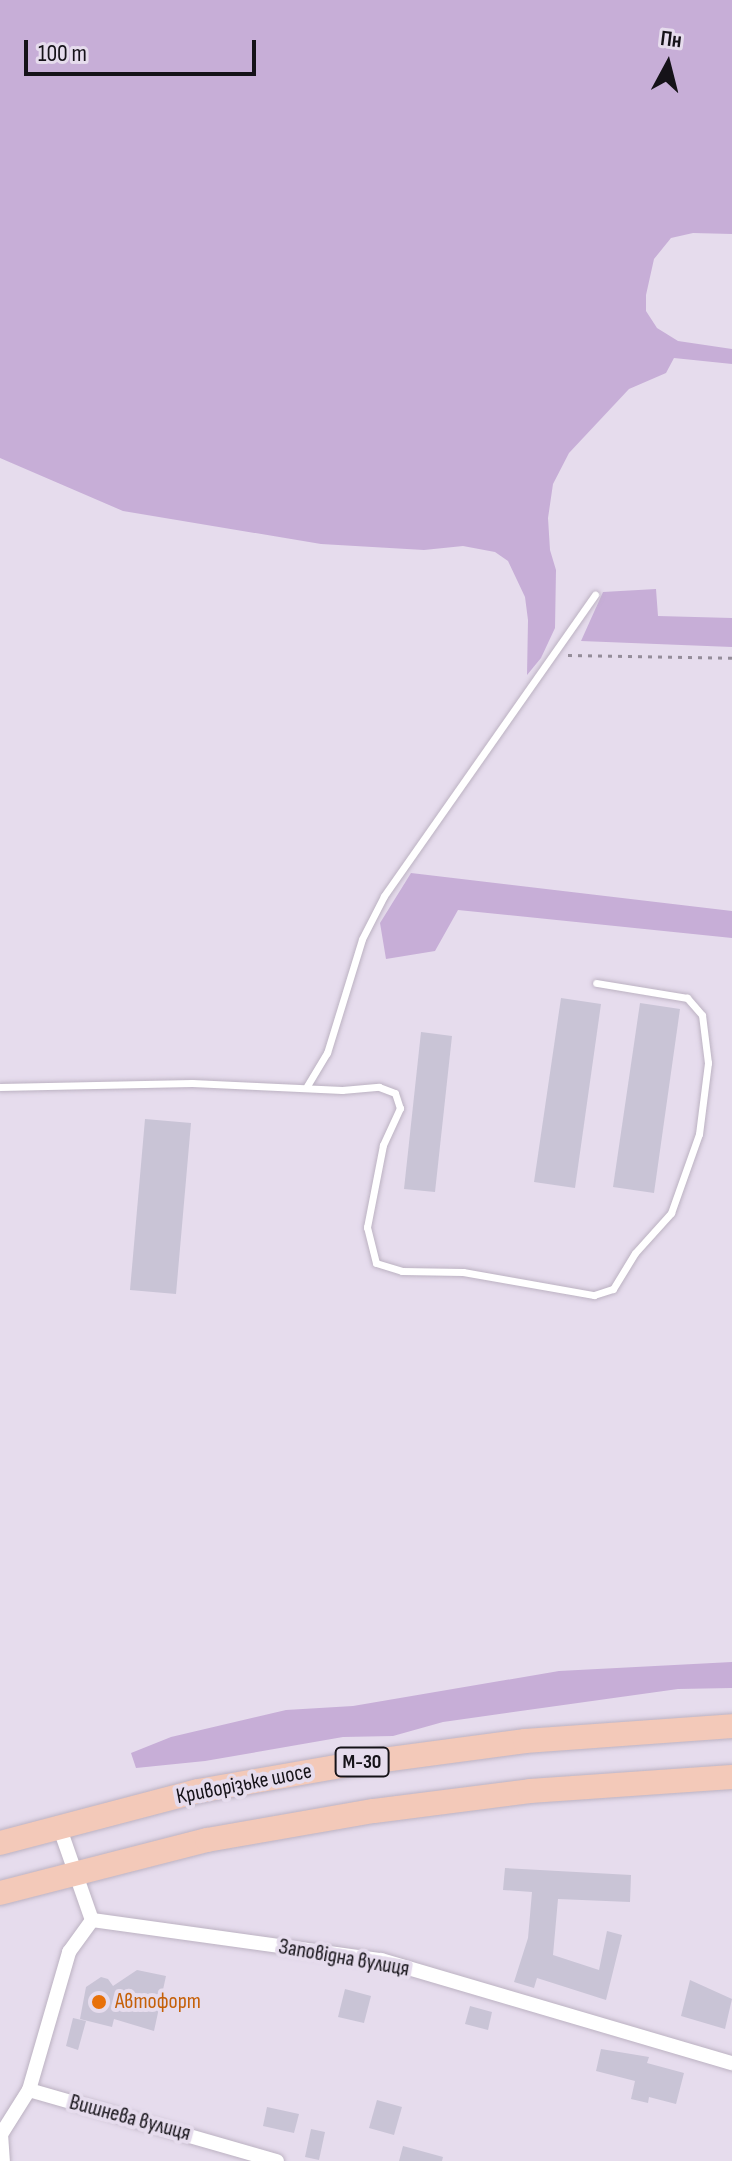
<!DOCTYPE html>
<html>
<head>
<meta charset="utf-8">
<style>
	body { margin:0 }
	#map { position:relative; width:732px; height:2161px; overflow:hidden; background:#e6dced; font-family:"Sofia Sans Condensed",sans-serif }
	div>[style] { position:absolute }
	.green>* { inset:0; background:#c7aed7 }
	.building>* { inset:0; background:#c9c4d6 }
	.path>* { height:3px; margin-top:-1.5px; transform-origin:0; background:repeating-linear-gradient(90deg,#948c99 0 4px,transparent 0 10px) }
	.roads { filter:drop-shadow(0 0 2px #bcb2c2) drop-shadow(0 0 2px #bcb2c2) }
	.lane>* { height:7px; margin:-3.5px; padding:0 3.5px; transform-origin:3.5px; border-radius:3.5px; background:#fff }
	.street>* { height:14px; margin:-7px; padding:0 7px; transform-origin:7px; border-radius:7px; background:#fff }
	.highway>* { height:24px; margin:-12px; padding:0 12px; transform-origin:12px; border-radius:12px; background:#f3c9b9 }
	.dots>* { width:22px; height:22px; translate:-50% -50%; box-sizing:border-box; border:4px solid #e6dced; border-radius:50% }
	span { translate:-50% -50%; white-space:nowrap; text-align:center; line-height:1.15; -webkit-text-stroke:8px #e6dced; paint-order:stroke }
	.shield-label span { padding:2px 6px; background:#e6dced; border:2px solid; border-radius:6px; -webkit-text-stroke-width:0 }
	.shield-label { font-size:20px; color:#151218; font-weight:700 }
	.street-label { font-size:22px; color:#151218 }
	.food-label { font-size:22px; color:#c56008 }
	.left { translate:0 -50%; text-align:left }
	.north { position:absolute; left:628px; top:24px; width:80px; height:80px; -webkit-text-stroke:6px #e6dced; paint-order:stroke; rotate:7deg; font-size:22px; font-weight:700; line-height:32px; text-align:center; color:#151218 }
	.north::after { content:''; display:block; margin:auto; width:28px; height:36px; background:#151218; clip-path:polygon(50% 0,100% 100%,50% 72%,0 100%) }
	.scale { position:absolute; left:24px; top:40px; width:232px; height:36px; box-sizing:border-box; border:4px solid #151218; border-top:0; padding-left:10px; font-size:24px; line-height:28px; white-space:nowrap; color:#151218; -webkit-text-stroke:6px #e6dced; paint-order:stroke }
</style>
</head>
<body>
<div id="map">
	<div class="green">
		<i style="clip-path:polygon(0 0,732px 0,732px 234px,693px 233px,671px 238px,654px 259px,646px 295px,646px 311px,657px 328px,678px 341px,732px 349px,732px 364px,674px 358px,666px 373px,629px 389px,569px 453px,553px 484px,548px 518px,550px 550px,556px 570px,555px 628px,541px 658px,527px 675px,528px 620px,525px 597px,508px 561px,495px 552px,463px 546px,424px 550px,321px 544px,123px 511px,0 458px)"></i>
		<i style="clip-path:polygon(656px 589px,658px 616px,732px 618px,732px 647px,581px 641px,603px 592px)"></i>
		<i style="clip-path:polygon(411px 873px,732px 911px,732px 938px,458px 910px,435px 951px,386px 959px,380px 923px)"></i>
		<i style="clip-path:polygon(732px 1662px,732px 1688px,678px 1689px,443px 1722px,393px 1736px,343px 1737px,205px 1761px,136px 1768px,131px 1753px,171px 1737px,286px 1710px,353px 1706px,559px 1671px)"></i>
	</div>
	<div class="building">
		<i style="clip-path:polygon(561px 998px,601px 1004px,575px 1188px,534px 1182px)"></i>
		<i style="clip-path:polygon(640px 1003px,680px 1009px,654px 1193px,613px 1187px)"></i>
		<i style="clip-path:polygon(421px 1032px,452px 1036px,435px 1192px,404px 1189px)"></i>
		<i style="clip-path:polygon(145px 1119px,191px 1123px,176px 1294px,130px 1290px)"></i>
		<i style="clip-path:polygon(505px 1868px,631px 1875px,630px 1902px,558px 1899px,553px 1955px,599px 1970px,607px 1931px,622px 1935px,606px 2000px,537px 1978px,534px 1988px,514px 1982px,528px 1938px,532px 1892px,503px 1890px)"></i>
		<i style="clip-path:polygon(137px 1970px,166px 1976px,154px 2031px,114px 2019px,112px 2027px,80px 2019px,86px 1987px,101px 1977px,108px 1979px,113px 1986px)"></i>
		<i style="clip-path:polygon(690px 1980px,732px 1999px,725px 2029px,681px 2016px)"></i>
		<i style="clip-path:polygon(345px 1989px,371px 1996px,364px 2023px,338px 2017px)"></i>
		<i style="clip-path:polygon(470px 2006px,492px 2012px,488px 2030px,465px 2024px)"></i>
		<i style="clip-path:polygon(73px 2018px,86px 2021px,78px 2050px,66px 2046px)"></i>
		<i style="clip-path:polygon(601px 2049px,649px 2057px,647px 2063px,684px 2073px,676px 2104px,649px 2097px,648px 2103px,631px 2099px,635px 2081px,596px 2071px)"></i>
		<i style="clip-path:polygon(377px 2100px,402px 2107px,394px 2135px,369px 2128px)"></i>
		<i style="clip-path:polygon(267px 2107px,299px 2114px,294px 2133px,263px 2126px)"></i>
		<i style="clip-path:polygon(311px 2129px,325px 2132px,319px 2160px,305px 2157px)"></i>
		<i style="clip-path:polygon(403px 2146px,443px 2157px,442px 2161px,399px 2161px)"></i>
	</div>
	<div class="path">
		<i style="left:568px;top:655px;width:164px;rotate:1deg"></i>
	</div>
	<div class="roads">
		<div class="lane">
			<i style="left:307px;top:1086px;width:39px;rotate:-59deg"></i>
			<i style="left:327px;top:1053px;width:119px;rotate:-72.9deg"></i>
			<i style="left:362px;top:939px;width:48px;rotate:-62.9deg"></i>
			<i style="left:384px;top:896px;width:368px;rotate:-55deg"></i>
			<i style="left:0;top:1087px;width:192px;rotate:-1.2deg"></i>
			<i style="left:192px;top:1083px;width:150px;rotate:2.7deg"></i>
			<i style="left:342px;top:1090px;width:37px;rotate:-5deg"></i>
			<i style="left:379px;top:1087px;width:17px;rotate:21deg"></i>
			<i style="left:395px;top:1093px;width:16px;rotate:72deg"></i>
			<i style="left:400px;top:1108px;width:41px;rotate:114.7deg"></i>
			<i style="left:383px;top:1145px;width:84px;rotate:101deg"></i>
			<i style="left:367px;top:1227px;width:37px;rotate:76deg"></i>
			<i style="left:376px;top:1263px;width:27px;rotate:17deg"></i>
			<i style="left:402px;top:1271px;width:61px;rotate:0.9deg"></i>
			<i style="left:463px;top:1272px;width:133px;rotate:10deg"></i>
			<i style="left:594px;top:1295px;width:20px;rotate:-18deg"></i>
			<i style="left:613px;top:1289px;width:42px;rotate:-58.6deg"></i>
			<i style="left:635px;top:1253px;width:54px;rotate:-48deg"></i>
			<i style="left:671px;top:1213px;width:84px;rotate:-70.5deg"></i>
			<i style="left:699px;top:1134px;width:72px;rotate:-82.8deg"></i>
			<i style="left:708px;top:1063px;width:48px;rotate:-97.1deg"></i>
			<i style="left:702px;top:1015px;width:23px;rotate:-131deg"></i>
			<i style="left:687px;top:998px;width:92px;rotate:-170.6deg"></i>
		</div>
		<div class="street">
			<i style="left:59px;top:1826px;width:100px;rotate:70.7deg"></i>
			<i style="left:92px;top:1920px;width:292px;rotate:7.9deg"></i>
			<i style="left:381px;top:1960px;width:366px;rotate:16.4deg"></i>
			<i style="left:29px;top:2090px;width:258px;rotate:16deg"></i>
			<i style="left:1px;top:2134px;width:27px;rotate:86deg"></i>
			<i style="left:0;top:2136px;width:54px;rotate:-57.8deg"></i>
			<i style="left:29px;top:2090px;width:144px;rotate:-73.8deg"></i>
			<i style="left:69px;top:1952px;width:39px;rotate:-54deg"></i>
		</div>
		<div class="highway">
			<i style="left:0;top:1843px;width:205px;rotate:-14.7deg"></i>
			<i style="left:198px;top:1791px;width:157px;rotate:-9.9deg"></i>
			<i style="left:353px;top:1764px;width:174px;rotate:-7.6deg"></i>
			<i style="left:525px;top:1741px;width:208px;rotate:-4.1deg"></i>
			<i style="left:0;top:1893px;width:214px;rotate:-14.4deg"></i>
			<i style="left:207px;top:1840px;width:169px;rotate:-9.9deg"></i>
			<i style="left:374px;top:1811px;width:157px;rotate:-7.3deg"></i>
			<i style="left:530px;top:1791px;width:202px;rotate:-4deg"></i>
		</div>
	</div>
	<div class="dots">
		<i style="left:99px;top:2002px;background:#e8710a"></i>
	</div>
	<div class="shield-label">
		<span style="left:362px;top:1762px">М-30</span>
	</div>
	<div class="street-label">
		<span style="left:244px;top:1784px;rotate:-11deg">Криворізьке шосе</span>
		<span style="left:344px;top:1958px;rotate:10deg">Заповідна вулиця</span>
		<span style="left:130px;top:2118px;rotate:15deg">Вишнева вулиця</span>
	</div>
	<div class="food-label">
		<span class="left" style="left:115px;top:2002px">Автофорт</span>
	</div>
	<div class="north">Пн</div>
	<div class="scale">100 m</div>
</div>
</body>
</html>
